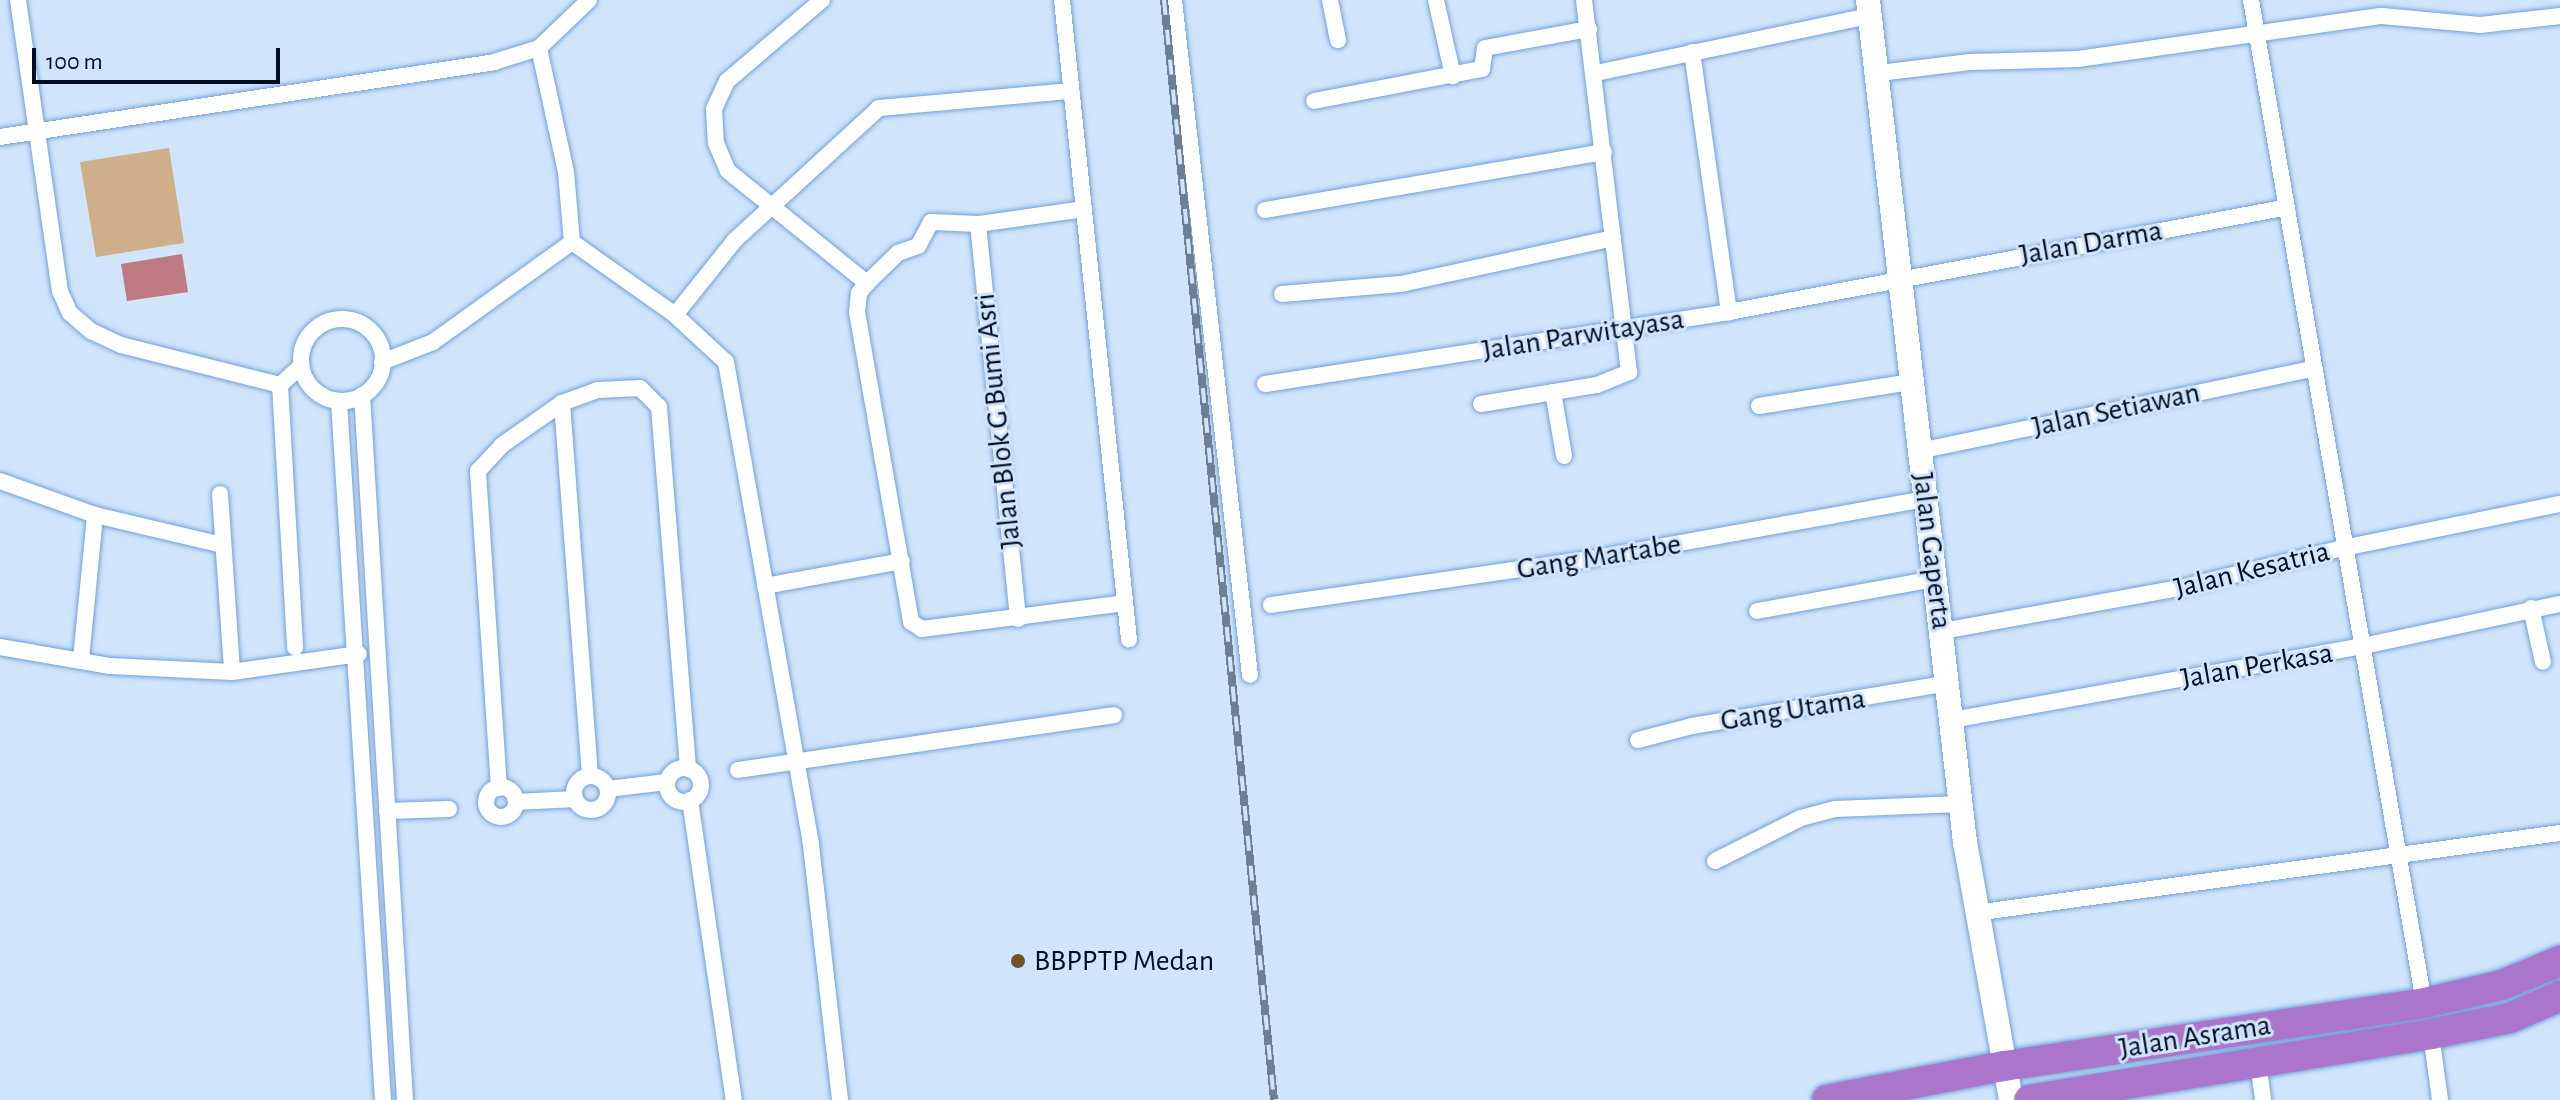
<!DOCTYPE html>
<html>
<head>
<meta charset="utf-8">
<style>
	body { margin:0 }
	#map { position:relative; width:2560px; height:1100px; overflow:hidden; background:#d0e4fb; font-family:"Alegreya Sans",sans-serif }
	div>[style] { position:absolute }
	.green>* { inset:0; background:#ceaf89 }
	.water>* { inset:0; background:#be7981 }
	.roads { filter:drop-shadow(0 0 2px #71a1d7) drop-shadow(0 0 2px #71a1d7) }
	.street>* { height:16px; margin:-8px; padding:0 8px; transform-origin:8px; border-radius:8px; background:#fff }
	.street>.ring { margin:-8px; padding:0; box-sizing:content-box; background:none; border:16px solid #fff; border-radius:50% }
	.secondary>* { height:24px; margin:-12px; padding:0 12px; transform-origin:12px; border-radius:12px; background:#fff }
	.highway>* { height:30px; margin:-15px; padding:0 15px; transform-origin:15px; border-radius:15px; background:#ac75cc }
	.rail>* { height:8px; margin-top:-4px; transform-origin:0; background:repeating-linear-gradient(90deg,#d0e4fb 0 15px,#6e7e93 0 30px); box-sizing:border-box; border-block:2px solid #6e7e93 }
	.dots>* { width:22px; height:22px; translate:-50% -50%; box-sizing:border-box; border:4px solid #d0e4fb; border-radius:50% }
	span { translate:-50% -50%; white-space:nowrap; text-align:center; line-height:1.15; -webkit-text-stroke:6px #d0e4fb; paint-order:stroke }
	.street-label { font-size:30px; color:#000d20 }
	.poi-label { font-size:30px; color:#000d20 }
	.left { translate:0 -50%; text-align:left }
	.scale { position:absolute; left:32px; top:48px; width:248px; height:36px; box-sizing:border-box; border:4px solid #000d20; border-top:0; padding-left:10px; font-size:24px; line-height:28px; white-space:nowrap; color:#000d20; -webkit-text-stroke:6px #d0e4fb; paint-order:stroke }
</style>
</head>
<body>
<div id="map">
	<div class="green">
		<i style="clip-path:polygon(169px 148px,184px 243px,96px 257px,80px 162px)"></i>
	</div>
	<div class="water">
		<i style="clip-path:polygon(182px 254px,188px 292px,127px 301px,121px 264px)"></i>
	</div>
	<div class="roads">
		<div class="street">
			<i style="left:18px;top:0;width:294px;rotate:81.8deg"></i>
			<i style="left:60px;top:291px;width:24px;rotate:66deg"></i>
			<i style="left:70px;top:313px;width:28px;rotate:41deg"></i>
			<i style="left:91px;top:331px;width:33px;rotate:25deg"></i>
			<i style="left:121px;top:345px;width:164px;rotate:14.1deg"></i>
			<i style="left:280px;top:385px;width:28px;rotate:-42deg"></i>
			<i style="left:822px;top:0;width:125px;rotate:139.5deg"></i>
			<i style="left:727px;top:81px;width:31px;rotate:115deg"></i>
			<i style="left:714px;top:109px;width:34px;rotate:87deg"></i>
			<i style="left:716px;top:143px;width:30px;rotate:67deg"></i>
			<i style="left:728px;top:171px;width:179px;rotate:38.9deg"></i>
			<i style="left:1062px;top:0;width:643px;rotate:84.02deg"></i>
			<i style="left:1174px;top:0;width:679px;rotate:83.58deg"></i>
			<i style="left:1330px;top:0;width:41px;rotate:78.7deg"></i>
			<i style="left:1436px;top:0;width:78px;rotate:77.4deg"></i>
			<i style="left:2251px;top:0;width:1018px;rotate:80.21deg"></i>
			<i style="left:1692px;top:52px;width:263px;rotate:81.9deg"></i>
			<i style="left:1596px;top:73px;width:280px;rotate:-11.8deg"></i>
			<i style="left:1879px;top:73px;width:92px;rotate:-6.9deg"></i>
			<i style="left:1970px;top:62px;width:108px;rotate:-1.6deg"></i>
			<i style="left:2078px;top:59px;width:307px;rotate:-8.1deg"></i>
			<i style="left:2382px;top:16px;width:98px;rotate:5.2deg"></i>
			<i style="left:2480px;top:25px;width:81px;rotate:-6.4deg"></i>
			<i style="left:1314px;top:101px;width:171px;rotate:-10.8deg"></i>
			<i style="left:1482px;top:69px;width:21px;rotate:-82deg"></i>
			<i style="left:1485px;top:48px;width:106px;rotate:-10.4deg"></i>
			<i style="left:0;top:137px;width:500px;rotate:-8.6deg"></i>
			<i style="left:494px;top:62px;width:47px;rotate:-17.3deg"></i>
			<i style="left:1084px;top:209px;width:107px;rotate:171.9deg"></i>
			<i style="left:978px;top:224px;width:47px;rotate:-177.6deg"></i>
			<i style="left:931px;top:222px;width:27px;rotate:118deg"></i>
			<i style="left:918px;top:246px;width:21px;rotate:161deg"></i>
			<i style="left:898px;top:253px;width:43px;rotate:135.9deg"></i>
			<i style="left:867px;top:283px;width:13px;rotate:129deg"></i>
			<i style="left:859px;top:293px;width:19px;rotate:96deg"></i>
			<i style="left:857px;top:312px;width:315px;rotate:80.1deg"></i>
			<i style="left:911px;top:622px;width:13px;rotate:32deg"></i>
			<i style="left:922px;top:629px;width:204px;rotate:-7.3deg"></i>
			<i style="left:1265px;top:210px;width:344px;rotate:-9.7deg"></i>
			<i style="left:978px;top:224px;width:397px;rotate:84.2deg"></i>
			<i style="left:572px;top:242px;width:126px;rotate:35.3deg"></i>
			<i style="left:675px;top:315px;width:69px;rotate:42.7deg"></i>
			<i style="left:726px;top:362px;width:490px;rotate:80deg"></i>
			<i style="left:811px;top:845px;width:257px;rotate:83.5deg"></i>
			<i style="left:1282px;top:294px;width:119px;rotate:-4.8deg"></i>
			<i style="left:1401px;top:284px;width:217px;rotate:-12.2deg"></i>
			<i style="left:675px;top:315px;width:96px;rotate:-51.3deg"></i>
			<i style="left:735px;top:240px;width:195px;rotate:-42.5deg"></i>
			<i style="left:879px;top:108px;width:193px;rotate:-5.1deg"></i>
			<i class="ring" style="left:301px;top:319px;width:66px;height:66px"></i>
			<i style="left:382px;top:362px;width:55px;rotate:-21.4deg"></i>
			<i style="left:433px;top:342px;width:171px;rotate:-35.7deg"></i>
			<i style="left:572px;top:242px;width:70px;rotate:-94.9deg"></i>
			<i style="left:566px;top:172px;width:127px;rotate:-102.3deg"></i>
			<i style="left:539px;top:48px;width:69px;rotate:-43.8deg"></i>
			<i style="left:1265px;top:384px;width:470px;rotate:-8.8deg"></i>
			<i style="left:1729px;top:312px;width:564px;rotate:-10.63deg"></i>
			<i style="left:280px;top:385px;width:263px;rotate:86.7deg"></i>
			<i style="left:1553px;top:392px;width:65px;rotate:80.2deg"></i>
			<i style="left:362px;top:395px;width:706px;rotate:86.51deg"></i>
			<i style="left:339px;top:401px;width:700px;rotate:86.4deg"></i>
			<i style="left:562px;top:403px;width:373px;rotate:85.7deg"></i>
			<i style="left:1481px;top:404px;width:118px;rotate:-9.3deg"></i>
			<i style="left:1597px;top:385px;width:35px;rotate:-22deg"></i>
			<i style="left:1629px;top:372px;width:375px;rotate:-96.9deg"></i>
			<i style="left:1759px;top:406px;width:153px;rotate:-9deg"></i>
			<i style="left:1919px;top:451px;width:402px;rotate:-11.8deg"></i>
			<i style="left:0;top:481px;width:101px;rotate:19.7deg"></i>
			<i style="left:95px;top:515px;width:131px;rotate:13.2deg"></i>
			<i style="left:220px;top:494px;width:178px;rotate:86.1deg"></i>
			<i style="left:765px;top:586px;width:139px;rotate:-10.3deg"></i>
			<i style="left:1271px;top:605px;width:323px;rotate:-8.2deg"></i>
			<i style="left:1591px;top:559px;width:340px;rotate:-10.2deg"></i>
			<i style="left:2531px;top:608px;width:55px;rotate:77.5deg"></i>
			<i style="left:1757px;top:611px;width:181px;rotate:-10.2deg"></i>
			<i style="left:1943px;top:631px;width:241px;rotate:-10.3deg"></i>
			<i style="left:2180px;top:588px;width:168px;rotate:-13.8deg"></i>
			<i style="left:2343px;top:548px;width:221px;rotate:-11.5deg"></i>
			<i style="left:0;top:647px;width:112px;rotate:9.8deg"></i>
			<i style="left:110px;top:666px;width:122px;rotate:2.8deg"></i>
			<i style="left:232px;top:672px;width:128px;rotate:-8.1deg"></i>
			<i style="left:81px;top:659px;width:145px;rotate:-84.4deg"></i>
			<i style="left:1952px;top:720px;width:413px;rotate:-10.2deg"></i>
			<i style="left:2359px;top:647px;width:206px;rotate:-12.1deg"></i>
			<i style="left:1638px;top:740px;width:56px;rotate:-14.5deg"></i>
			<i style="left:1692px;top:726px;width:260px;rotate:-9.5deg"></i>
			<i class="ring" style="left:667px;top:768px;width:18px;height:18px"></i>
			<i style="left:738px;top:770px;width:380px;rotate:-8.3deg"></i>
			<i class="ring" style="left:574px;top:776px;width:18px;height:18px"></i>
			<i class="ring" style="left:486px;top:787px;width:14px;height:14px"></i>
			<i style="left:499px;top:788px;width:318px;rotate:-93.8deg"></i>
			<i style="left:478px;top:471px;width:35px;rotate:-47deg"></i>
			<i style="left:502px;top:445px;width:73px;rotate:-35deg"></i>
			<i style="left:562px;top:403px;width:38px;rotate:-20deg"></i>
			<i style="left:598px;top:390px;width:42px;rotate:-2.7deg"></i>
			<i style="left:640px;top:388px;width:27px;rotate:45deg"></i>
			<i style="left:659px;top:407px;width:363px;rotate:85.4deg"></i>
			<i style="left:608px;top:789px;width:59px;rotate:-6.8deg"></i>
			<i style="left:690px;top:800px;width:303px;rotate:81.7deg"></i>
			<i style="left:516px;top:802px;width:59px;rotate:-2.9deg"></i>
			<i style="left:387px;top:811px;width:62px;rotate:-1.8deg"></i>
			<i style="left:1715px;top:861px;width:96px;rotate:-26.6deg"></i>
			<i style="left:1801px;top:818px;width:35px;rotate:-15deg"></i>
			<i style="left:1835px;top:809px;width:125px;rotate:-2.3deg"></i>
			<i style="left:1975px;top:913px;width:590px;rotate:-7.79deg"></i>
			<i style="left:2431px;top:1034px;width:67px;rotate:82.2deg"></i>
			<i style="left:2258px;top:1063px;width:37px;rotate:82deg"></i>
		</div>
		<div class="secondary">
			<i style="left:1868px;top:0;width:848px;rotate:83.43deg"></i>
			<i style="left:1965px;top:842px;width:262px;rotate:79.9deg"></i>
		</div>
		<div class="highway">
			<i style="left:1827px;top:1100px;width:180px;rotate:-10.9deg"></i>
			<i style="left:2004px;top:1066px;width:425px;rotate:-8.5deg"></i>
			<i style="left:2424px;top:1003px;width:80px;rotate:-13deg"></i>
			<i style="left:2502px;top:985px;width:63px;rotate:-22.5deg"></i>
			<i style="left:2029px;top:1100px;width:407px;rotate:-9.3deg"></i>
			<i style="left:2431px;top:1034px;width:81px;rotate:-11.4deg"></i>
			<i style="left:2510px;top:1018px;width:55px;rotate:-23.7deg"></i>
		</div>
	</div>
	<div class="rail">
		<i style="left:1164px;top:0;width:1105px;rotate:84.29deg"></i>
	</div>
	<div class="dots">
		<i style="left:1018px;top:961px;background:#725228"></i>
	</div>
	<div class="street-label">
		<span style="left:2091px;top:243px;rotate:-10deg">Jalan Darma</span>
		<span style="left:1583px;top:335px;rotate:-9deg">Jalan Parwitayasa</span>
		<span style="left:2116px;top:410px;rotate:-12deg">Jalan Setiawan</span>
		<span style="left:998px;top:421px;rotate:-96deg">Jalan Blok G Bumi Asri</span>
		<span style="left:1932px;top:551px;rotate:83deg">Jalan Gaperta</span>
		<span style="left:1599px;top:557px;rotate:-9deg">Gang Martabe</span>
		<span style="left:2252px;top:570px;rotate:-14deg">Jalan Kesatria</span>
		<span style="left:2257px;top:666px;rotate:-10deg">Jalan Perkasa</span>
		<span style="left:1793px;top:710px;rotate:-9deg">Gang Utama</span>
		<span style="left:2195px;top:1037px;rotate:-9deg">Jalan Asrama</span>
	</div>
	<div class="poi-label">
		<span class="left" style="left:1034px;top:961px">BBPPTP Medan</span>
	</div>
	<div class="scale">100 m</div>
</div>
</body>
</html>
